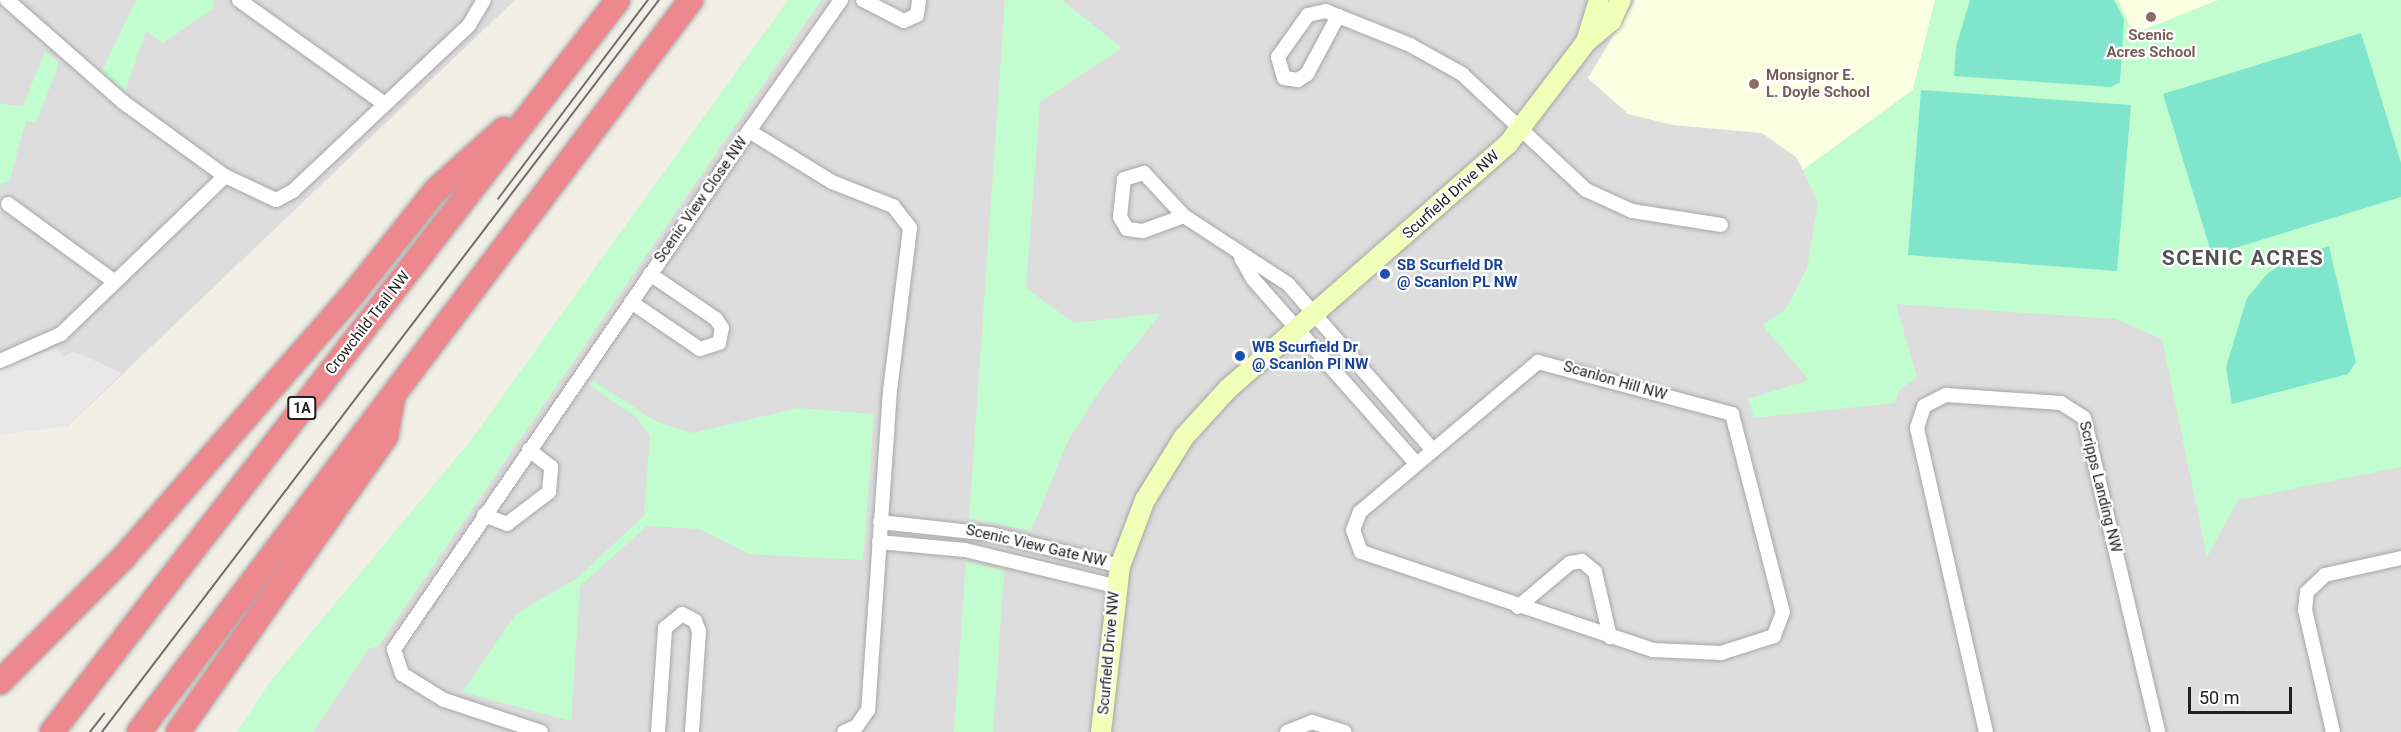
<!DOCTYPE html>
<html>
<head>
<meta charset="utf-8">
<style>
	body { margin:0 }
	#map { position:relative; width:2401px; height:732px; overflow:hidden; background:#f1efe6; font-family:Roboto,sans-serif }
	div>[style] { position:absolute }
	.residential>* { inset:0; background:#dedddd }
	.education>* { inset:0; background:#fbffe1 }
	.park>* { inset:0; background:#c1fdce }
	.pitch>* { inset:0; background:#7fe5cc }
	.parking>* { inset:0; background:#e8e8e8 }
	.roads { filter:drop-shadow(0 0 2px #a7a7a7) drop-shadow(0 0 2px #a7a7a7) }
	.street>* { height:14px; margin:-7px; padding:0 7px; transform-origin:7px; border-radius:7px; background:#fff }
	.secondary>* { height:20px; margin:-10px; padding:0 10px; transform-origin:10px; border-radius:10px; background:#f1feb7 }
	.highway>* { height:24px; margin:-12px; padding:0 12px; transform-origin:12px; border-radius:12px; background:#ed898e }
	.tram>* { height:1.5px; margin:-0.75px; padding:0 0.75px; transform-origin:0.75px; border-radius:0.75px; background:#6e6e6e }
	.dots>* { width:16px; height:16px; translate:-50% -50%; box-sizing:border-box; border:3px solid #fff; border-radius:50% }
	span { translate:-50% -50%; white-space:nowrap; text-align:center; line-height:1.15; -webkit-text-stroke:4.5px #fff; paint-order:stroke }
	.shield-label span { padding:2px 4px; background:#fff; border:2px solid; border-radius:4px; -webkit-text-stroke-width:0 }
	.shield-label { font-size:14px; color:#202020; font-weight:700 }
	.education-label { font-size:15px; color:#785e54; font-weight:700 }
	.left { translate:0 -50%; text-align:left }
	.street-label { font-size:15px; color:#202020 }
	.transit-label { font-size:15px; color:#164399; font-weight:700 }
	.district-label { font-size:21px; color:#535353; font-weight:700; letter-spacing:1.5px }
	.scale { position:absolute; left:2188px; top:687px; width:104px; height:27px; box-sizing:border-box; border:3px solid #202020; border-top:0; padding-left:8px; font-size:18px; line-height:21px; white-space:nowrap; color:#202020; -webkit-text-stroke:4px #fff; paint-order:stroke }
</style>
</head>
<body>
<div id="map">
	<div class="residential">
		<i style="clip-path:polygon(0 0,515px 0,68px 426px,0 432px)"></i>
		<i style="clip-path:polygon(821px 0,2401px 0,2401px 732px,313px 732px,369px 648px,378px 646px)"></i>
	</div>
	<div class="education">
		<i style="clip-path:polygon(1635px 0,1935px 0,1913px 90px,1803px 170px,1796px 157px,1762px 133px,1673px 125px,1628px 114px,1588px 78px)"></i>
		<i style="clip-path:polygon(2118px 0,2219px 0,2133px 34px)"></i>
	</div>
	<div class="park">
		<i style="clip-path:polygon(136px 0,212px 0,214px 8px,163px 43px,146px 31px,125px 91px,101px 73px)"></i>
		<i style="clip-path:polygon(788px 0,821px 0,378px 646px,369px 648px,313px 732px,237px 732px,270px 682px,471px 440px)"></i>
		<i style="clip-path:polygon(1005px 0,1062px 0,1122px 48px,1040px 102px,1026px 288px,1074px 323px,1161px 313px,1102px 387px,1068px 441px,1031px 531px,969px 518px)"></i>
		<i style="clip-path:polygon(1935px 0,2118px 0,2133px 34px,2219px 0,2401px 0,2401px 467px,2238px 500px,2207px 557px,2162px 339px,2116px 319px,1896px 304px,1917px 377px,1898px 391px,1895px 403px,1754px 418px,1748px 399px,1809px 380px,1762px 325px,1786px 309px,1807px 268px,1818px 203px,1803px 170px,1913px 90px)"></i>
		<i style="clip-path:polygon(45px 51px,59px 63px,36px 123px,26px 121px,9px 182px,0 184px,0 104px,23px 106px)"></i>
		<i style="clip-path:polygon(592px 380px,657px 422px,693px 433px,798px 408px,874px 414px,863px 560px,750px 554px,700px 529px,647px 526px,580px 586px,571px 721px,462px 692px,516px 614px,577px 578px,644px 516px,650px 436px,635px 416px,589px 385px)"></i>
		<i style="clip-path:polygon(966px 562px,1004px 570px,993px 732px,954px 732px)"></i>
	</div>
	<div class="pitch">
		<i style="clip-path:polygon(1970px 0,2114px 0,2124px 19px,2120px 82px,2111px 87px,1954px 76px,1956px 47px)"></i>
		<i style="clip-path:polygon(2361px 33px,2401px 163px,2401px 197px,2212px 255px,2163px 94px)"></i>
		<i style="clip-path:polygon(1921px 90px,2131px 105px,2117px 271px,1908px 255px)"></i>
		<i style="clip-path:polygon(2329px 246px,2356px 362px,2348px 374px,2232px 404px,2226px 367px,2247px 298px,2268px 273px,2292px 258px)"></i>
	</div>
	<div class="parking">
		<i style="clip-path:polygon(57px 347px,63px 357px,73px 351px,122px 373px,67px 426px,0 435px,0 369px)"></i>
	</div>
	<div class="roads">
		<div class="street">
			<i style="left:7px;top:0;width:154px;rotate:41.3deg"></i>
			<i style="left:123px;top:102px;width:126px;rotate:36deg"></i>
			<i style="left:225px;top:176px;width:56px;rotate:25.2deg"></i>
			<i style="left:276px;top:200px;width:19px;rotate:-28deg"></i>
			<i style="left:293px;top:191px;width:242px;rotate:-43.3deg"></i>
			<i style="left:469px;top:25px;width:29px;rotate:-59deg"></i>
			<i style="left:239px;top:0;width:179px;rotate:35.5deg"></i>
			<i style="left:863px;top:0;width:46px;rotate:27.1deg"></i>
			<i style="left:904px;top:21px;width:14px;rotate:-25deg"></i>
			<i style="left:917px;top:15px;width:15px;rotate:-82deg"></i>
			<i style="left:1338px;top:16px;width:66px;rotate:118.1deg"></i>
			<i style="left:1307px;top:74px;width:11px;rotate:146deg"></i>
			<i style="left:1298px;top:80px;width:14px;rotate:-172deg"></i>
			<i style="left:1284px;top:78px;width:22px;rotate:-106deg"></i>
			<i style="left:1278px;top:57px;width:52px;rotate:-54.5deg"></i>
			<i style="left:1308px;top:15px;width:18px;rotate:-13deg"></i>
			<i style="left:1326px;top:11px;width:13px;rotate:23deg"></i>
			<i style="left:1338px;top:16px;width:78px;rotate:21.9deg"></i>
			<i style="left:1410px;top:45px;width:60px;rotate:29.1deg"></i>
			<i style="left:1462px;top:74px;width:170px;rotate:43.1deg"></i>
			<i style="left:1586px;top:190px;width:51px;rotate:24.5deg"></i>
			<i style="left:1632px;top:211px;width:90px;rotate:8.9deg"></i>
			<i style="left:749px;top:131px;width:160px;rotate:-54.9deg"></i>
			<i style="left:8px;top:204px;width:132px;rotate:36.1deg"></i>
			<i style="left:1184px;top:216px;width:44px;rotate:159.9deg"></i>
			<i style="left:1143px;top:231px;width:16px;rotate:-173deg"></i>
			<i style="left:1127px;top:229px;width:14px;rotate:-120deg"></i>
			<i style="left:1120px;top:217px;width:38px;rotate:-84deg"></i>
			<i style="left:1124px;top:179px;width:21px;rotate:-17deg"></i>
			<i style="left:1144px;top:173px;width:59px;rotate:47.1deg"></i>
			<i style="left:1184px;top:216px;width:124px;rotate:33.2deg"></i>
			<i style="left:1288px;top:284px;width:219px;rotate:48.9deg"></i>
			<i style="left:1241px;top:258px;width:24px;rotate:60deg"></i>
			<i style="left:1253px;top:279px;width:246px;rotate:48.5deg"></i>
			<i style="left:631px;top:302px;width:83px;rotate:34.3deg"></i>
			<i style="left:700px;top:349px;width:20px;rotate:-18deg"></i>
			<i style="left:719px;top:343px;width:15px;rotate:-79deg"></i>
			<i style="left:722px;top:328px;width:11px;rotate:-124deg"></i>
			<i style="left:716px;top:319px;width:80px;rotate:-145.7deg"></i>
			<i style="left:0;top:361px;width:67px;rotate:-23.9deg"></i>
			<i style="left:61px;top:334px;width:228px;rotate:-43.9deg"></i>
			<i style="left:1538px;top:362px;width:201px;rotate:15deg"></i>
			<i style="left:1732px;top:414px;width:204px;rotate:75.6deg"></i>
			<i style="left:1783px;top:612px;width:26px;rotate:111deg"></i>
			<i style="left:1774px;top:636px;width:56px;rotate:162.2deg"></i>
			<i style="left:1721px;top:653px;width:68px;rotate:-177.5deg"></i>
			<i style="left:1653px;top:650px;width:308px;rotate:-161.4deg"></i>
			<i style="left:1361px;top:552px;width:23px;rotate:-110deg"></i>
			<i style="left:1353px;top:530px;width:19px;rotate:-69deg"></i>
			<i style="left:1360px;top:512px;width:233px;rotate:-40.1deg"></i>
			<i style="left:484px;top:515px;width:25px;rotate:21deg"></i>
			<i style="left:507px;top:524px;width:53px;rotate:-37.3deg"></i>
			<i style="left:549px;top:492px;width:25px;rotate:-85deg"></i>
			<i style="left:551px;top:467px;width:28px;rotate:-142deg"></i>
			<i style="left:880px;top:522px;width:112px;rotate:6.2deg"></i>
			<i style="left:991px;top:534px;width:133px;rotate:13.9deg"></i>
			<i style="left:879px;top:542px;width:86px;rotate:5.3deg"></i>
			<i style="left:965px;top:550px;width:154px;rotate:13.5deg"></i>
			<i style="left:1518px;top:607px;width:68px;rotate:-40.2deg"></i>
			<i style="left:1570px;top:563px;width:12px;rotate:-9deg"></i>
			<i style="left:1582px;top:561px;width:17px;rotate:40deg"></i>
			<i style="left:1595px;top:572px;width:67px;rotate:77deg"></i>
			<i style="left:541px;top:732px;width:102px;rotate:-161.7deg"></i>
			<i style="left:444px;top:700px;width:49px;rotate:-148.2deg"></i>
			<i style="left:402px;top:674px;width:26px;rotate:-108deg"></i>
			<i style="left:394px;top:649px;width:628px;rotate:-55.58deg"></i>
			<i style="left:749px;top:131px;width:97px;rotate:31.6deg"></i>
			<i style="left:832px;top:182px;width:66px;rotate:21.5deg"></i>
			<i style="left:893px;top:206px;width:28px;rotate:52deg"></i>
			<i style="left:910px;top:228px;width:163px;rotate:97deg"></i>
			<i style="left:890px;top:390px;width:321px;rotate:93.9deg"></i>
			<i style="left:868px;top:710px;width:19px;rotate:125deg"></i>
			<i style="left:857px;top:726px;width:14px;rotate:155deg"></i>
			<i style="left:658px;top:732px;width:104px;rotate:-86.1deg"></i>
			<i style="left:665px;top:628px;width:22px;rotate:-39deg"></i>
			<i style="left:682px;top:614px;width:15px;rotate:28deg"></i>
			<i style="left:695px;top:621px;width:11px;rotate:68deg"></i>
			<i style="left:699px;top:631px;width:101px;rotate:94deg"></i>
			<i style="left:1287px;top:732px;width:27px;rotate:-22deg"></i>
			<i style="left:1312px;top:722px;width:34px;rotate:17deg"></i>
			<i style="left:1986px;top:732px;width:312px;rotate:-102.8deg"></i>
			<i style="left:1917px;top:428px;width:23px;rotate:-72deg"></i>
			<i style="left:1924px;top:406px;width:25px;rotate:-27deg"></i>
			<i style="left:1946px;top:395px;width:115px;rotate:4deg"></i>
			<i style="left:2061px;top:403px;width:27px;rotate:33deg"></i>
			<i style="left:2084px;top:418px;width:323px;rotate:76.7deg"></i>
			<i style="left:2333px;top:732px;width:125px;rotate:-102.9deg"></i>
			<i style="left:2305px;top:610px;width:18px;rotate:-84deg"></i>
			<i style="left:2307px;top:592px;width:25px;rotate:-43deg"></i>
			<i style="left:2325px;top:575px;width:78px;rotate:-12.6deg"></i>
		</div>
		<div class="secondary">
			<i style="left:1586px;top:42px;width:44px;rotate:-72.8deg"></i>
			<i style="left:1101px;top:732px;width:167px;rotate:-83.5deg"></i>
			<i style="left:1120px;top:566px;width:71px;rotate:-69.3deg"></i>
			<i style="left:1145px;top:500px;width:74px;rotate:-58.2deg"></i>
			<i style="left:1184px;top:437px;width:65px;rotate:-47.5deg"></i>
			<i style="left:1228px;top:389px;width:372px;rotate:-41.2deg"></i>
			<i style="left:1508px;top:144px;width:128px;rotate:-52.6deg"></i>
			<i style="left:1586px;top:42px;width:33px;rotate:-40deg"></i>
			<i style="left:1611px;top:21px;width:23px;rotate:-65deg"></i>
		</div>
		<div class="highway">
			<i style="left:0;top:682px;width:175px;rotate:-45.2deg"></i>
			<i style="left:123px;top:558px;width:345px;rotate:-48.9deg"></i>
			<i style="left:350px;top:298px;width:138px;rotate:-51.5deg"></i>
			<i style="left:436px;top:190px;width:91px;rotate:-41.9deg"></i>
			<i style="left:52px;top:732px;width:925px;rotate:-52.29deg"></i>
			<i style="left:139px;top:732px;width:917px;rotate:-52.98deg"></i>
			<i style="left:178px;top:732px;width:362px;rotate:-54.9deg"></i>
			<i style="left:386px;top:436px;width:39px;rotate:-80deg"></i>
		</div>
	</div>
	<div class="tram">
		<i style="left:498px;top:199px;width:249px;rotate:-53deg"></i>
		<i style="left:90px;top:732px;width:23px;rotate:-52deg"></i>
		<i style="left:102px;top:732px;width:920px;rotate:-52.73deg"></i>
	</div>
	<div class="dots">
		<i style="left:2151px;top:17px;background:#8d6e63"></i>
		<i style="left:1754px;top:84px;background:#8d6e63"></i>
		<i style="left:1385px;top:274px;background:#1a4fb4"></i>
		<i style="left:1240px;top:356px;background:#1a4fb4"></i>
	</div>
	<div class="shield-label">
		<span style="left:302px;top:408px">1A</span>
	</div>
	<div class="education-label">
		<span style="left:2151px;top:44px">Scenic<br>Acres School</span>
		<span class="left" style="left:1766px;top:84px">Monsignor E.<br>L. Doyle School</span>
	</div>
	<div class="street-label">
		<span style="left:1451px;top:195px;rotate:-42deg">Scurfield Drive NW</span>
		<span style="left:701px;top:200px;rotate:-55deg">Scenic View Close NW</span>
		<span style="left:368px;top:323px;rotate:-52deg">Crowchild Trail NW</span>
		<span style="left:1615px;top:381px;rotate:16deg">Scanlon Hill NW</span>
		<span style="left:2100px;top:487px;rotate:76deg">Scripps Landing NW</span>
		<span style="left:1036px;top:546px;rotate:13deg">Scenic View Gate NW</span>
		<span style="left:1109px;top:653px;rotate:-85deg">Scurfield Drive NW</span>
	</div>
	<div class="transit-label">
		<span class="left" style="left:1397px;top:274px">SB Scurfield DR<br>@ Scanlon PL NW</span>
		<span class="left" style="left:1252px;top:356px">WB Scurfield Dr<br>@ Scanlon Pl NW</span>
	</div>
	<div class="district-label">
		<span style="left:2243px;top:258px">SCENIC ACRES</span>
	</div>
	<div class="scale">50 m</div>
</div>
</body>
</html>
